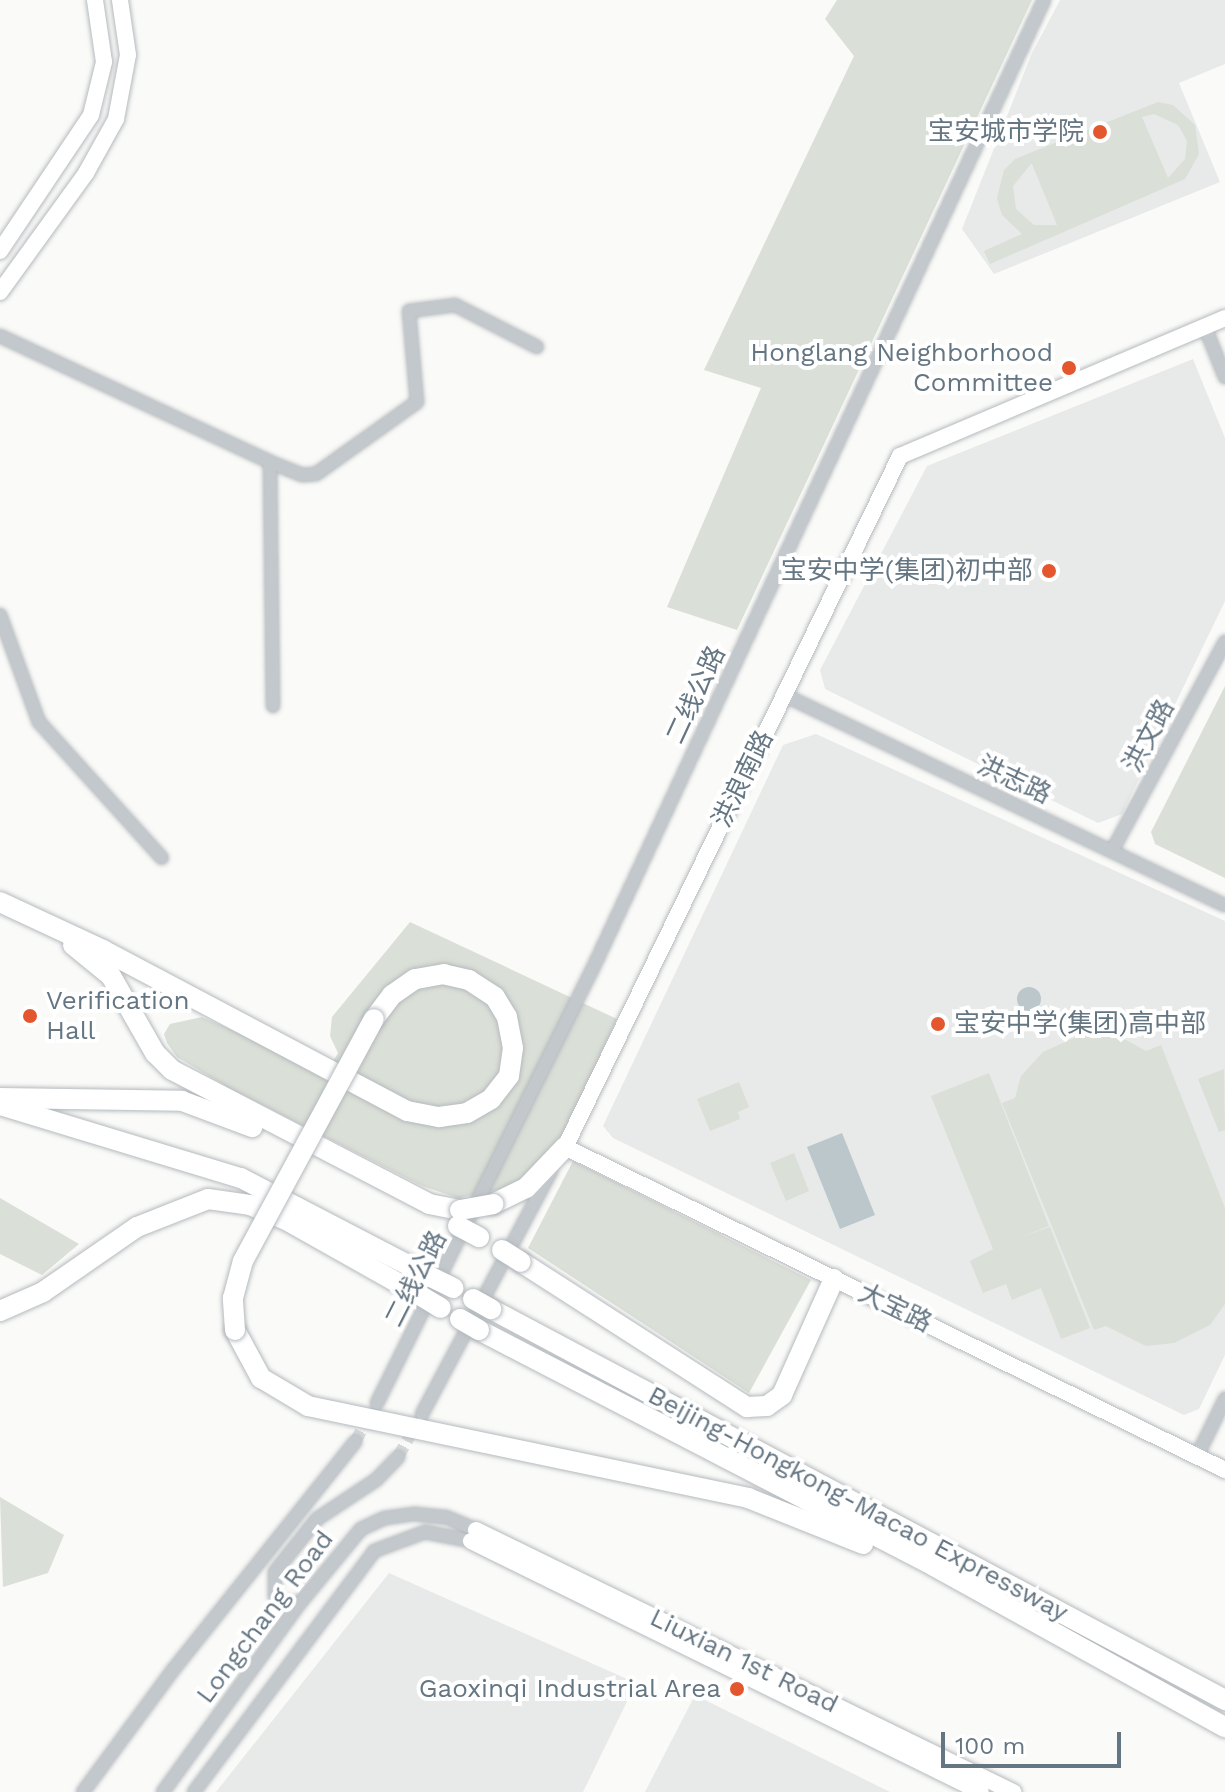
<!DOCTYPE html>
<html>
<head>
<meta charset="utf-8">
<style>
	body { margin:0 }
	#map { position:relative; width:1225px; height:1792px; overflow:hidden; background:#fafaf8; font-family:"Work Sans","Noto Sans SC",sans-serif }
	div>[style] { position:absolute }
	.built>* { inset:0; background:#e8e9e9 }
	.green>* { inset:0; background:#dadfd7 }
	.water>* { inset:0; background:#bbc7cb }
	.round { border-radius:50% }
	.minor-tunnel>* { height:12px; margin-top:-6px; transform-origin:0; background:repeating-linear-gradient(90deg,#d5d9db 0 12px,transparent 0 18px) }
	.roads { filter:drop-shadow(0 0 2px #b5babe) drop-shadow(0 0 2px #b5babe) }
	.minor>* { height:12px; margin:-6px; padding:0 6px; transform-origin:6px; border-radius:6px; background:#c3c8cc }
	.major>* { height:16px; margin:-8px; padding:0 8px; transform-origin:8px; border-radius:8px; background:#fff }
	.highway>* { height:20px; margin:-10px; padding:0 10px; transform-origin:10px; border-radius:10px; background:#fff }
	.bridges { filter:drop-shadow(0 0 2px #b4b9bd) drop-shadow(0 0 2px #b4b9bd) }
	.highway-bridge>* { height:20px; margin:-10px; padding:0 10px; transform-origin:10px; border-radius:10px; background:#fff }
	.dots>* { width:22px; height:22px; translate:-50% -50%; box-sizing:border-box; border:4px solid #fff; border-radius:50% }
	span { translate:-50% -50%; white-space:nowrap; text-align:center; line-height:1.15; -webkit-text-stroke:8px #fff; paint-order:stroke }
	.poi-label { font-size:26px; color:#657683 }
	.right { translate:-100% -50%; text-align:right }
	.left { translate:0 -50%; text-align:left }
	.street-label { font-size:26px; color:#657683 }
	.scale { position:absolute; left:941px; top:1732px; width:180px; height:36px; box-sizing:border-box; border:4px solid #657683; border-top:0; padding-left:10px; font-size:24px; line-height:28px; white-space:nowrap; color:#657683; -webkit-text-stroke:6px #fff; paint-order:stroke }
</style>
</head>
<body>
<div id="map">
	<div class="built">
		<i style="clip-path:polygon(1060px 0,1225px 0,1225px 64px,1179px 83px,1220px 182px,994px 274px,962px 229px,1032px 53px)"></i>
		<i style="clip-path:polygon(1193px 359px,1225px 438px,1225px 601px,1122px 814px,1098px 823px,825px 689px,820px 670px,927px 466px)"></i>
		<i style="clip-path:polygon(816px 734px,1225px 921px,1225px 1355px,1199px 1409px,1184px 1415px,613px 1138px,603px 1126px,783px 745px)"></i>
		<i style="clip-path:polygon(389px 1573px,636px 1683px,583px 1792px,216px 1792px)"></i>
		<i style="clip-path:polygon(695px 1695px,890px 1792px,645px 1792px)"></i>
	</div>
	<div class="green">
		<i style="clip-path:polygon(837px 0,1032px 0,737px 630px,667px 607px,761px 388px,704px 370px,854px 56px,825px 19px)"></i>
		<i style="clip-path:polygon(evenodd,1158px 102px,1173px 105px,1195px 125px,1199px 154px,1185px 179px,990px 264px,984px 251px,1022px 234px,1002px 215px,997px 198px,1004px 170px,1015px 159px,1158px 102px,1154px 114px,1178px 125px,1187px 141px,1185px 159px,1168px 178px,1142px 117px,1154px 114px,1158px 102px,1031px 164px,1032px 164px,1057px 225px,1034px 225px,1016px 209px,1013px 186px,1031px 164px)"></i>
		<i style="clip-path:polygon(1225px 686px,1225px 878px,1155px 844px,1151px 832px)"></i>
		<i style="clip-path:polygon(410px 922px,617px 1019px,559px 1146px,520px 1185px,458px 1198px,422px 1186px,229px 1088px,177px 1057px,167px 1043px,164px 1034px,170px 1024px,202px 1017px,327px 1072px,338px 1053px,330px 1036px,332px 1017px)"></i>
		<i style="clip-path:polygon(1083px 1034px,1115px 1034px,1146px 1051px,1161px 1045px,1225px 1208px,1225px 1304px,1210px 1325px,1174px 1343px,1146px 1346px,1106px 1326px,1094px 1330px,1002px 1103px,1015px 1098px,1021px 1076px,1043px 1052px)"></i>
		<i style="clip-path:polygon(1224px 1069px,1225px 1130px,1219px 1132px,1198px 1079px)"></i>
		<i style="clip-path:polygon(989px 1073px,1049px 1226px,1021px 1237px,1050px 1227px,1090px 1328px,1061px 1339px,1041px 1288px,1012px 1300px,1006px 1284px,983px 1293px,970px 1261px,993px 1249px,931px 1096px)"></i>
		<i style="clip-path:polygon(739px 1082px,749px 1107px,738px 1112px,740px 1119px,710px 1131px,697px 1099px)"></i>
		<i style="clip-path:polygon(794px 1153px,809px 1191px,786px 1201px,770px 1163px)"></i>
		<i style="clip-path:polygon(573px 1161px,811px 1280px,749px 1393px,528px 1248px)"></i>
		<i style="clip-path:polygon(0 1198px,79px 1244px,42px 1275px,0 1254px)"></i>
		<i style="clip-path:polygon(0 1497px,64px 1535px,48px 1573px,3px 1587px)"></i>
	</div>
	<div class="water">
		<i class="round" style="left:1017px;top:987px;width:24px;height:24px"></i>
		<i style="clip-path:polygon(842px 1133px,875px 1215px,840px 1229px,807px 1147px)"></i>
	</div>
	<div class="minor-tunnel">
		<i style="left:355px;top:1442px;width:33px;rotate:-61deg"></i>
		<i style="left:398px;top:1457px;width:37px;rotate:-61deg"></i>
	</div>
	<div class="roads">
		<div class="minor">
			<i style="left:1205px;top:327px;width:54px;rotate:68.2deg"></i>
			<i style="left:0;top:336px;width:298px;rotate:25deg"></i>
			<i style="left:270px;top:462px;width:244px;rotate:89.3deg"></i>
			<i style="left:270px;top:462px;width:35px;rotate:22deg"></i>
			<i style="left:303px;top:475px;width:13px;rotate:-4deg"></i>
			<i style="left:316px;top:474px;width:124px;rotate:-35.5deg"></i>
			<i style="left:417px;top:402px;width:91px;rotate:-95deg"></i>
			<i style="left:409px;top:311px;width:46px;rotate:-7.4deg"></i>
			<i style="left:455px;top:305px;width:92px;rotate:27.1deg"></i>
			<i style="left:0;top:615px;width:114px;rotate:70deg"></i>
			<i style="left:39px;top:722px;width:183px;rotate:47.9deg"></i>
			<i style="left:784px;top:695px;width:488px;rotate:25.5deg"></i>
			<i style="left:1112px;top:851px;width:238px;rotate:-61.6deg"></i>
			<i style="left:377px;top:1403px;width:488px;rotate:-63.6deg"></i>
			<i style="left:594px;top:966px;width:1066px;rotate:-65.02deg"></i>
			<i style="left:422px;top:1414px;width:276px;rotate:-62deg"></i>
			<i style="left:1197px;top:1456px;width:64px;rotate:-63.8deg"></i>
			<i style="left:300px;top:1603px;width:14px;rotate:180deg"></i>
			<i style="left:286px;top:1603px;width:13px;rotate:-148deg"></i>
			<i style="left:275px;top:1596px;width:24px;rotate:-90deg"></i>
			<i style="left:275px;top:1572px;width:68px;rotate:-51.6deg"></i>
			<i style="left:317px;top:1519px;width:71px;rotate:-33.5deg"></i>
			<i style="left:376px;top:1480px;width:32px;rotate:-46deg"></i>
			<i style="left:83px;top:1792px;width:152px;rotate:-53.6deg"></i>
			<i style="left:173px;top:1670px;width:292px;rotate:-51.4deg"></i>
			<i style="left:163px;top:1792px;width:233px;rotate:-54.1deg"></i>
			<i style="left:300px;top:1603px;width:96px;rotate:-50.5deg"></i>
			<i style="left:361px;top:1529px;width:26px;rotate:-25deg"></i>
			<i style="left:385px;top:1518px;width:30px;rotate:-8deg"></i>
			<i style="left:415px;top:1514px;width:31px;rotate:6deg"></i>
			<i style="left:446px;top:1517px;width:33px;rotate:23deg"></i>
			<i style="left:194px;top:1792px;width:301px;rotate:-53.2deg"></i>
			<i style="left:374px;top:1551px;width:54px;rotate:-20.4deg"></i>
			<i style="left:425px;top:1532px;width:47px;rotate:11.1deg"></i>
		</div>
		<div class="major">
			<i style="left:0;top:251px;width:164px;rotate:-56.2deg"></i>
			<i style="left:91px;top:115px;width:55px;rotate:-76.2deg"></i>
			<i style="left:104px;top:62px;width:63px;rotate:-98.3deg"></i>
			<i style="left:0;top:292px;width:147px;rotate:-54.1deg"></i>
			<i style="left:86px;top:173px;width:62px;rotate:-60.9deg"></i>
			<i style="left:116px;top:119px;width:65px;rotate:-79.4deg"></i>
			<i style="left:128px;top:55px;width:56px;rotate:-98.3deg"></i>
			<i style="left:1225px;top:318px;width:353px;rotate:157deg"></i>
			<i style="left:900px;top:456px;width:768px;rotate:115.86deg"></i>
			<i style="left:565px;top:1147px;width:735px;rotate:26.08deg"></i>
			<i style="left:476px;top:1530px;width:598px;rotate:26.01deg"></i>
			<i style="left:471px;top:1541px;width:568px;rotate:26.2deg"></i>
		</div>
		<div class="highway">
			<i style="left:0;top:902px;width:114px;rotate:25deg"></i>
			<i style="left:103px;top:950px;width:344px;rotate:27.9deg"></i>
			<i style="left:407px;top:1111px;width:33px;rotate:11deg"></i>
			<i style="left:439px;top:1117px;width:28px;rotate:-8deg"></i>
			<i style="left:467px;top:1113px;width:28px;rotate:-30deg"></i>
			<i style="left:491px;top:1099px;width:29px;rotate:-52deg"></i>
			<i style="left:509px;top:1076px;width:28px;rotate:-82deg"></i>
			<i style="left:513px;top:1048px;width:32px;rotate:-101deg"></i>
			<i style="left:507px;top:1017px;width:23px;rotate:-121deg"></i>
			<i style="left:495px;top:997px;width:31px;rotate:-147deg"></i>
			<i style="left:469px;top:980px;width:26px;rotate:-167deg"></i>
			<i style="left:444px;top:974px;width:29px;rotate:170deg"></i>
			<i style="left:415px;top:979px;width:28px;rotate:145deg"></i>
			<i style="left:392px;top:995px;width:30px;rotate:127deg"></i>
			<i style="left:73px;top:945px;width:49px;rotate:39.2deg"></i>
			<i style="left:111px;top:976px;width:89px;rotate:60.3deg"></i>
			<i style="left:155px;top:1053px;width:24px;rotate:45deg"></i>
			<i style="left:172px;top:1070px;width:290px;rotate:27.5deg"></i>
			<i style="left:429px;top:1204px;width:32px;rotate:11deg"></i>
			<i style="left:0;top:1098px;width:182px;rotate:0.9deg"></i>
			<i style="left:182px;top:1101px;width:75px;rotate:20.4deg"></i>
			<i style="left:0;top:1105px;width:252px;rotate:16.9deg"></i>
			<i style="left:241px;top:1178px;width:214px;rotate:27.5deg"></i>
			<i style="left:493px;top:1204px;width:37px;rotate:-26deg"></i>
			<i style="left:526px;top:1188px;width:57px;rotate:-46.4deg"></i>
			<i style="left:521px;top:1262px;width:269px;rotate:32.7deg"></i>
			<i style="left:747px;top:1407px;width:20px;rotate:-3deg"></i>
			<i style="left:767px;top:1406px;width:19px;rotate:-36deg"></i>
			<i style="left:782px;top:1395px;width:127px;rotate:-65.9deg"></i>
			<i style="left:491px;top:1309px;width:832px;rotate:28.04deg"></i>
			<i style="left:0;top:1311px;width:47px;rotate:-23.8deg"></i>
			<i style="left:43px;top:1292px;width:114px;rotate:-34.7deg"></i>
			<i style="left:137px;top:1227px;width:76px;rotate:-21.5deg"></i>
			<i style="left:208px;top:1199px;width:42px;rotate:8.1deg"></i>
			<i style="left:250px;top:1205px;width:41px;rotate:22.8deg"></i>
			<i style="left:288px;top:1221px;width:153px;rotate:29.4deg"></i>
			<i style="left:235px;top:1330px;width:55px;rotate:61.6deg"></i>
			<i style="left:261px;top:1378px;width:55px;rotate:30.8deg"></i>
			<i style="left:308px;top:1406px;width:450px;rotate:11.8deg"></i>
			<i style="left:748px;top:1498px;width:124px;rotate:21.8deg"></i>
			<i style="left:479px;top:1330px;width:513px;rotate:27.41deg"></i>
			<i style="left:934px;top:1566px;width:333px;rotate:29deg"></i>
		</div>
	</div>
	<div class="bridges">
		<div class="highway-bridge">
			<i style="left:460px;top:1210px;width:34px;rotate:-10deg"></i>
			<i style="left:458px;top:1226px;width:24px;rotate:28deg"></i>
			<i style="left:502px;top:1250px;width:22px;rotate:32deg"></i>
			<i style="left:431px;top:1277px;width:25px;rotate:26deg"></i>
			<i style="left:421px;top:1296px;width:23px;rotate:31deg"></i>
			<i style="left:473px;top:1299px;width:21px;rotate:29deg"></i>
			<i style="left:460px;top:1319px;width:22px;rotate:30deg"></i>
			<i style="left:235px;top:1330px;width:32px;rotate:-94deg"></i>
			<i style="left:233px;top:1298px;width:38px;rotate:-75deg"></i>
			<i style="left:243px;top:1261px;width:275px;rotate:-61.6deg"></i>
		</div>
	</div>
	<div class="dots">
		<i style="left:1100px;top:132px;background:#e4572e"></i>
		<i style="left:1069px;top:368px;background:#e4572e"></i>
		<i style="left:1049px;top:571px;background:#e4572e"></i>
		<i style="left:30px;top:1016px;background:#e4572e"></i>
		<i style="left:938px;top:1024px;background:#e4572e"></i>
		<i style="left:737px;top:1689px;background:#e4572e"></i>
	</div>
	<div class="poi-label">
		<span class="right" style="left:1084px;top:132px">宝安城市学院</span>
		<span class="right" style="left:1053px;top:368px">Honglang Neighborhood<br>Committee</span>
		<span class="right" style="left:1033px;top:571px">宝安中学(集团)初中部</span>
		<span class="left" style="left:46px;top:1016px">Verification<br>Hall</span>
		<span class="left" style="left:954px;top:1024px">宝安中学(集团)高中部</span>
		<span class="right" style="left:721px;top:1689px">Gaoxinqi Industrial Area</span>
	</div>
	<div class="street-label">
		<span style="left:696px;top:695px;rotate:-65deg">二线公路</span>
		<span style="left:1149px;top:736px;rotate:-62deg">洪文路</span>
		<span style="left:743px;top:779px;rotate:-64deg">洪浪南路</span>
		<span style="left:1014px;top:780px;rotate:25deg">洪志路</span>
		<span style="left:416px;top:1279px;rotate:-63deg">二线公路</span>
		<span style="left:895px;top:1308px;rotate:26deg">大宝路</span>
		<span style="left:858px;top:1504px;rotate:28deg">Beijing-Hongkong-Macao Expressway</span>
		<span style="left:265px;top:1617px;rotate:-53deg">Longchang Road</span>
		<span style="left:744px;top:1661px;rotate:26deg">Liuxian 1st Road</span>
	</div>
	<div class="scale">100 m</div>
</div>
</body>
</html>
